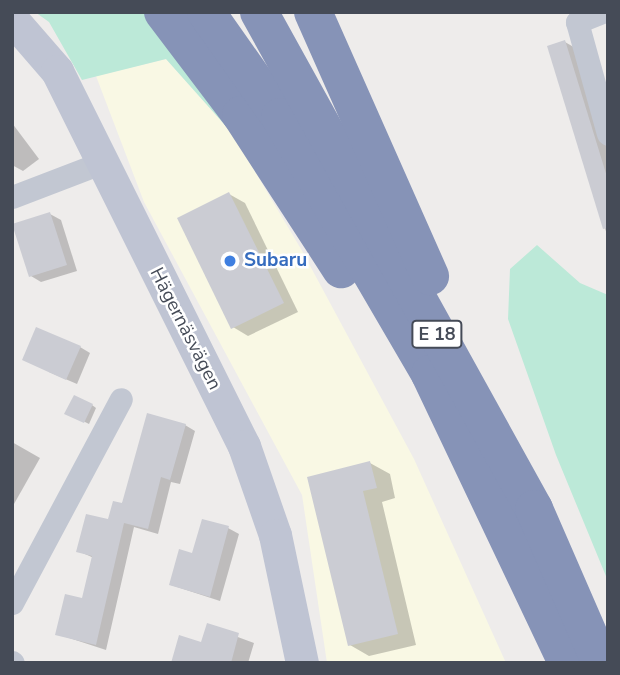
<!DOCTYPE html>
<html>
<head>
<meta charset="utf-8">
<style>
	body { margin:0 }
	#map { position:relative; width:620px; height:675px; overflow:hidden; background:#eeeceb; font-family:"Nunito Sans",sans-serif }
	div>[style] { position:absolute }
	.commercial>* { inset:0; background:#f9f8e4 }
	.green>* { inset:0; background:#bce9d8 }
	.shadow>* { inset:0; background:#0003 }
	.building>* { inset:0; background:#cbccd3 }
	.street>* { height:23px; margin:-11.5px; padding:0 11.5px; transform-origin:11.5px; border-radius:11.5px; background:#c2c7d2 }
	.secondary>* { height:33px; margin:-16.5px; padding:0 16.5px; transform-origin:16.5px; border-radius:16.5px; background:#bfc4d3 }
	.highway>* { height:38px; margin:-19px; padding:0 19px; transform-origin:19px; border-radius:19px; background:#8693b7 }
	.dots>* { width:19px; height:19px; translate:-50% -50%; box-sizing:border-box; border:4px solid #fff; border-radius:50% }
	span { translate:-50% -50%; white-space:nowrap; text-align:center; line-height:1.15; -webkit-text-stroke:5px #fff; paint-order:stroke }
	.shield-label span { padding:2px 5px; background:#fff; border:2px solid; border-radius:5px; -webkit-text-stroke-width:0 }
	.shield-label { font-size:18px; color:#454b57; font-weight:700 }
	.shop-label { font-size:19px; color:#366cbe; font-weight:700 }
	.left { translate:0 -50%; text-align:left }
	.street-label { font-size:19px; color:#454b57 }
	.frame { position:absolute; inset:0; border:14px solid #454b57; pointer-events:none }
</style>
</head>
<body>
<div id="map">
	<div class="commercial">
		<i style="clip-path:polygon(166px 59px,232px 133px,301px 249px,414px 459px,506px 663px,327px 663px,302px 495px,144px 202px,96px 76px)"></i>
	</div>
	<div class="green">
		<i style="clip-path:polygon(35px 12px,149px 12px,232px 133px,166px 59px,82px 80px,49px 22px)"></i>
		<i style="clip-path:polygon(537px 245px,580px 283px,608px 295px,608px 581px,556px 455px,508px 319px,510px 269px)"></i>
	</div>
	<div class="shadow">
		<i style="clip-path:polygon(565px 42px,577px 49px,608px 148px,608px 238px,550px 47px)"></i>
		<i style="clip-path:polygon(12px 123px,39px 159px,23px 171px,12px 165px)"></i>
		<i style="clip-path:polygon(229px 194px,245px 203px,298px 312px,248px 336px,233px 327px)"></i>
		<i style="clip-path:polygon(50px 214px,61px 220px,77px 271px,41px 282px,31px 276px)"></i>
		<i style="clip-path:polygon(80px 347px,90px 353px,77px 384px,49px 372px)"></i>
		<i style="clip-path:polygon(92px 405px,96px 408px,89px 424px,67px 413px)"></i>
		<i style="clip-path:polygon(185px 425px,195px 431px,180px 484px,171px 482px,158px 534px,134px 527px,106px 650px,57px 634px,83px 600px,94px 558px,78px 551px,117px 522px,110px 518px)"></i>
		<i style="clip-path:polygon(12px 442px,40px 458px,14px 504px,12px 504px)"></i>
		<i style="clip-path:polygon(370px 463px,390px 474px,395px 498px,382px 502px,416px 645px,369px 656px,350px 645px,309px 478px)"></i>
		<i style="clip-path:polygon(228px 528px,239px 534px,220px 601px,171px 585px)"></i>
		<i style="clip-path:polygon(208px 626px,254px 643px,248px 663px,173px 663px,203px 644px)"></i>
	</div>
	<div class="building">
		<i style="clip-path:polygon(565px 40px,608px 180px,608px 228px,603px 229px,547px 46px)"></i>
		<i style="clip-path:polygon(229px 192px,284px 303px,231px 329px,177px 218px)"></i>
		<i style="clip-path:polygon(50px 212px,67px 265px,29px 277px,12px 224px)"></i>
		<i style="clip-path:polygon(36px 327px,81px 346px,66px 380px,22px 360px)"></i>
		<i style="clip-path:polygon(74px 395px,93px 404px,84px 423px,64px 414px)"></i>
		<i style="clip-path:polygon(147px 413px,186px 424px,170px 480px,161px 477px,148px 529px,124px 523px,96px 645px,55px 635px,65px 594px,82px 598px,92px 556px,76px 552px,86px 514px,121px 522px,108px 519px,113px 501px,122px 503px)"></i>
		<i style="clip-path:polygon(370px 461px,377px 488px,363px 491px,398px 634px,348px 646px,307px 477px)"></i>
		<i style="clip-path:polygon(202px 519px,229px 526px,210px 597px,169px 585px,179px 549px,192px 553px)"></i>
		<i style="clip-path:polygon(207px 623px,239px 633px,231px 663px,171px 663px,179px 635px,201px 642px)"></i>
	</div>
	<div class="street">
		<i style="left:602px;top:12px;width:27px;rotate:158deg"></i>
		<i style="left:577px;top:22px;width:116px;rotate:74.5deg"></i>
		<i style="left:12px;top:197px;width:95px;rotate:-20.9deg"></i>
		<i style="left:12px;top:603px;width:231px;rotate:-61.9deg"></i>
		<i style="left:12px;top:662px;width:1px;rotate:45deg"></i>
	</div>
	<div class="secondary">
		<i style="left:12px;top:19px;width:69px;rotate:49.1deg"></i>
		<i style="left:57px;top:71px;width:419px;rotate:63.5deg"></i>
		<i style="left:244px;top:446px;width:94px;rotate:70.8deg"></i>
		<i style="left:275px;top:535px;width:131px;rotate:78.1deg"></i>
	</div>
	<div class="highway">
		<i style="left:163px;top:12px;width:129px;rotate:52.9deg"></i>
		<i style="left:241px;top:115px;width:184px;rotate:57deg"></i>
		<i style="left:206px;top:12px;width:128px;rotate:54.8deg"></i>
		<i style="left:280px;top:117px;width:298px;rotate:59.7deg"></i>
		<i style="left:430px;top:374px;width:320px;rotate:64.6deg"></i>
		<i style="left:259px;top:12px;width:568px;rotate:61.04deg"></i>
		<i style="left:534px;top:509px;width:168px;rotate:66.5deg"></i>
		<i style="left:313px;top:12px;width:289px;rotate:66.1deg"></i>
	</div>
	<div class="dots">
		<i style="left:230px;top:261px;background:#3f7fe0"></i>
	</div>
	<div class="shield-label">
		<span style="left:437px;top:334px">E 18</span>
	</div>
	<div class="shop-label">
		<span class="left" style="left:244px;top:261px">Subaru</span>
	</div>
	<div class="street-label">
		<span style="left:185px;top:329px;rotate:63deg">Hägernäsvägen</span>
	</div>
	<div class="frame"></div>
</div>
</body>
</html>
